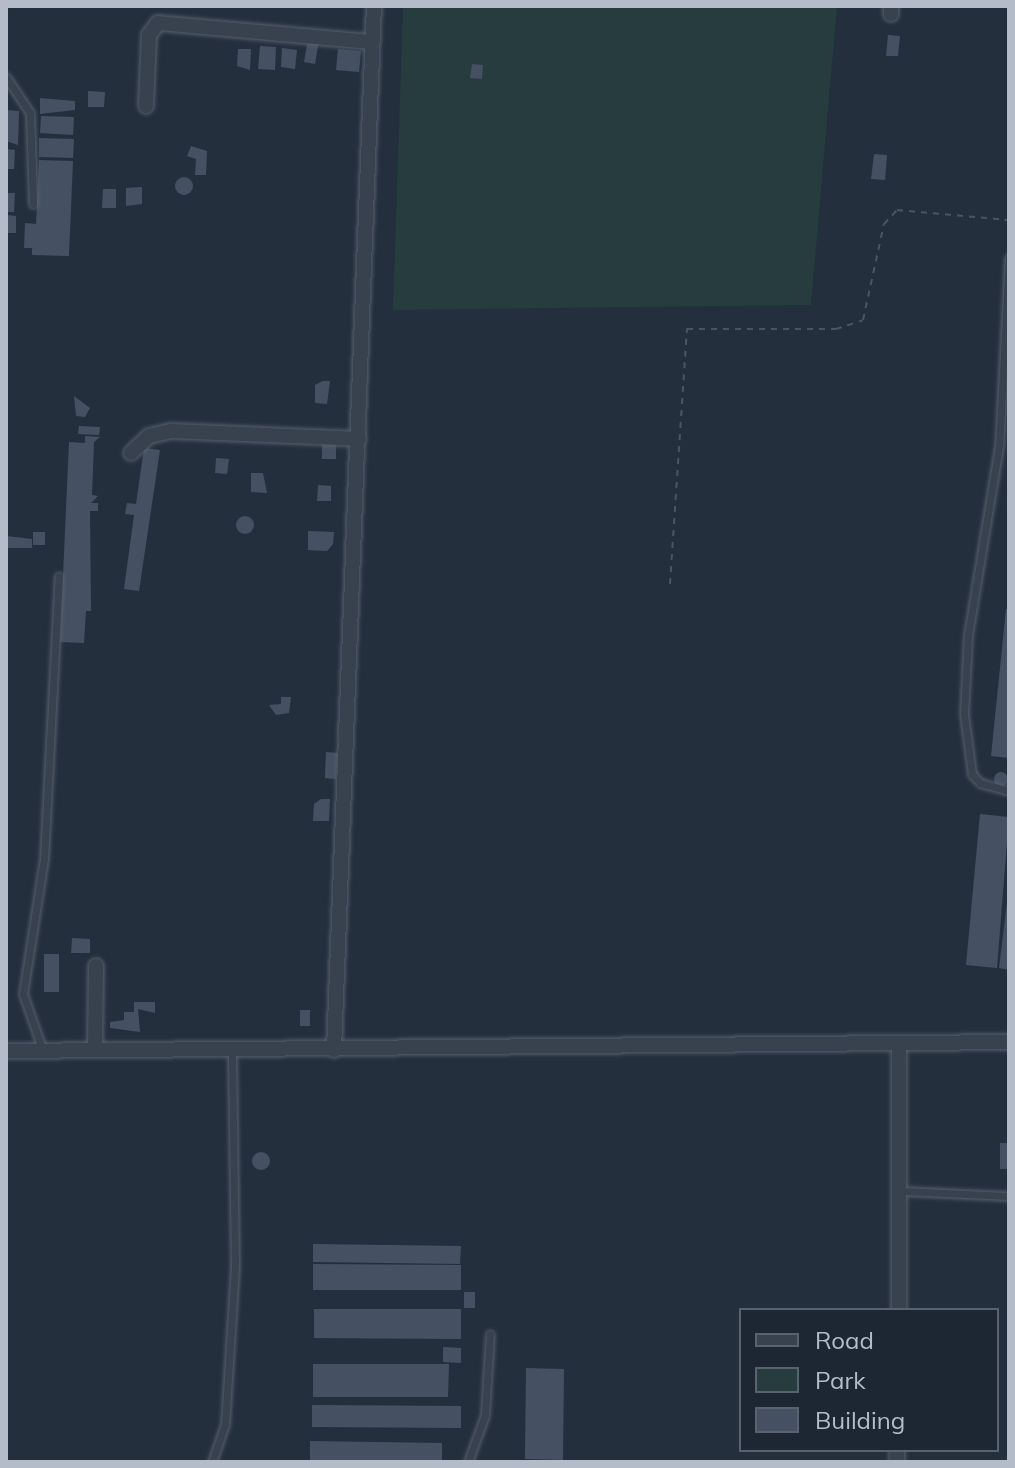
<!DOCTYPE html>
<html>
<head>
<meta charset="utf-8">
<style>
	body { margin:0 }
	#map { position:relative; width:1015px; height:1468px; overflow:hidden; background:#242f3e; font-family:Mulish,sans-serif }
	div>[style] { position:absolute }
	.green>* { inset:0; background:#263c3f }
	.building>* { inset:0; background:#455162 }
	.round { border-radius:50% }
	.path>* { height:2px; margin-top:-1px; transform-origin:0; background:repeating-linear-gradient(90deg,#44595c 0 6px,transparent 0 12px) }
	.roads { filter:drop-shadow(0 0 2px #565f6c) drop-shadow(0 0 2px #565f6c) }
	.service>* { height:7px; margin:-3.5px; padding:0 3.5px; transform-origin:3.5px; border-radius:3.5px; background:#38414e }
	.minor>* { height:14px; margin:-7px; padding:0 7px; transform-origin:7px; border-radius:7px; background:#38414e }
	span { translate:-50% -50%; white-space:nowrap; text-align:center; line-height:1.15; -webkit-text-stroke:6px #1d2633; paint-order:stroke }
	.frame { position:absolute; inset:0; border:8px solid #b4bcc9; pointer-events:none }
	.legend { position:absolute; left:739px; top:1308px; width:260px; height:144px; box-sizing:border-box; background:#1d2633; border:2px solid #59626f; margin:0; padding:10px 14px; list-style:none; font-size:24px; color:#b4bcc9 }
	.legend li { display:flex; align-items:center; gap:16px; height:40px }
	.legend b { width:40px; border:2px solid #59626f }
</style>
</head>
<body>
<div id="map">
	<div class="green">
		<i style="clip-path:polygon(403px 6px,837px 6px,811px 305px,393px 310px)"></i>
	</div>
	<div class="building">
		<i style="clip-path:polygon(888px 35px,900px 36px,898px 56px,886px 56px)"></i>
		<i style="clip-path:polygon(308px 39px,319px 41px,315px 64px,304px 62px)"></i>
		<i style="clip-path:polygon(260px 46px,276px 47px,275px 70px,258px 69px)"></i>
		<i style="clip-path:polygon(282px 48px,297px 50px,295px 69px,281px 67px)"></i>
		<i style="clip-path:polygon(238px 49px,251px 49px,250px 70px,237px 66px)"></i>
		<i style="clip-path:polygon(338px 49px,361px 51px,359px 72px,336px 70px)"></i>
		<i style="clip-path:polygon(472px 64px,483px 65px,482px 79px,470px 78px)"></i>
		<i style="clip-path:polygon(88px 91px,105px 92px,104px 107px,88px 107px)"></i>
		<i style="clip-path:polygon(40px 98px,75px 101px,75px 110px,40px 114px)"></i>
		<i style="clip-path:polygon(6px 110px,19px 111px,18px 145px,6px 141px)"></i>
		<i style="clip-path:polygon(41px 116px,74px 117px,73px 135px,40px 133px)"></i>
		<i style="clip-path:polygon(39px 138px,74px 139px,73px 158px,39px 157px)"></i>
		<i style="clip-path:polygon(191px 146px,207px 151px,206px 175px,195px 175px,196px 159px,187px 156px)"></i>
		<i style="clip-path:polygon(6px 149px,15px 150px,14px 169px,6px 169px)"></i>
		<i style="clip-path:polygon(874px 154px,887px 155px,885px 180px,871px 179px)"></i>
		<i style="clip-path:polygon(39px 160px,73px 161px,69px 256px,32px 255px,32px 248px,24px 248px,25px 223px,36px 224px)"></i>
		<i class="round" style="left:175px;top:177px;width:18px;height:18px"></i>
		<i style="clip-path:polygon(142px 187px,142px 204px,126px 206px,126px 188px)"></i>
		<i style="clip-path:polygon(103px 189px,116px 189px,116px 208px,102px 208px)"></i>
		<i style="clip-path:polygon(6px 193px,15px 193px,14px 212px,6px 212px)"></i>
		<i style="clip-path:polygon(6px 215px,16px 216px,16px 233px,6px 233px)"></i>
		<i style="clip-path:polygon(323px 381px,330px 381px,327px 404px,315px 403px,315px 385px)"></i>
		<i style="clip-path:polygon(74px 396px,90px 408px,85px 417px,76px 416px)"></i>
		<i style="clip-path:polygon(79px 426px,100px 427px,99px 435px,78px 434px)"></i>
		<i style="clip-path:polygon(85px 436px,100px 437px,94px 442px,92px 495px,98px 496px,91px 503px,98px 503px,98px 511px,90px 511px,91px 611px,86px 611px,84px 643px,60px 642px,69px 442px,85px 443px)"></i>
		<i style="clip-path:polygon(322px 443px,336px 444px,336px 459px,322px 459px)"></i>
		<i style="clip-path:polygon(144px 448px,160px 450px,139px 591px,124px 589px,134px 515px,125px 514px,127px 503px,136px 504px)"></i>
		<i style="clip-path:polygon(216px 458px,229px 459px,227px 474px,215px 473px)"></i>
		<i style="clip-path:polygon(251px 473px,263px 473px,267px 493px,251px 492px)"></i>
		<i style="clip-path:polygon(318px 485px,331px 486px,331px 501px,317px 501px)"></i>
		<i class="round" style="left:236px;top:516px;width:18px;height:18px"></i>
		<i style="clip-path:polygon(308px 531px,334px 532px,333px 544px,327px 551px,308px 550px)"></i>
		<i style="clip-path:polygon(33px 532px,45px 532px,45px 545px,33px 545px)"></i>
		<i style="clip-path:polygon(7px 536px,32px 539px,32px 548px,7px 548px)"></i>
		<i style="clip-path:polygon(1006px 609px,1009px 609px,1009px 758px,991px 756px)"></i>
		<i style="clip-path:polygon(281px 697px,291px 697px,289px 713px,276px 715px,269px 705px,281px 704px)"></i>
		<i style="clip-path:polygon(326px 752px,338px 753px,336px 779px,325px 778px)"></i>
		<i class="round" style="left:994px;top:772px;width:14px;height:14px"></i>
		<i style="clip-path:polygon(321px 799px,330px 799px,329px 821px,313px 821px,314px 804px)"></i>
		<i style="clip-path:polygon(980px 814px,1009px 817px,997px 968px,966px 965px)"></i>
		<i style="clip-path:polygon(1009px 886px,1009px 970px,999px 968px)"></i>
		<i style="clip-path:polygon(72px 938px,90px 939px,90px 953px,71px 953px)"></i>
		<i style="clip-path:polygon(44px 954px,59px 954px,59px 992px,44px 992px)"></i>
		<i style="clip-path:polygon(134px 1002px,155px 1002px,155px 1013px,138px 1009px,140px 1032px,110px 1028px,110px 1022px,124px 1020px,124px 1012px,134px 1012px)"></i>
		<i style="clip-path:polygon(300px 1010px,310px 1010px,310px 1026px,300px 1026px)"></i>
		<i style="clip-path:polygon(1000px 1143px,1009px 1143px,1009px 1169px,1000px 1169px)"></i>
		<i class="round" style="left:252px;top:1152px;width:18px;height:18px"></i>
		<i style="clip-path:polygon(313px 1244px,461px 1246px,460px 1264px,313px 1262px)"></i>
		<i style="clip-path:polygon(313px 1264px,461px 1265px,461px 1290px,313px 1290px)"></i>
		<i style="clip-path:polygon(464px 1292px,475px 1292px,475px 1308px,464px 1308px)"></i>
		<i style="clip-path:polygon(314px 1309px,461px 1309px,461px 1339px,314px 1338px)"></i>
		<i style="clip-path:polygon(443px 1347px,461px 1348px,461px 1363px,443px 1362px)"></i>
		<i style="clip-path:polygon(313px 1364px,449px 1364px,448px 1397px,313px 1397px)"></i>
		<i style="clip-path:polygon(526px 1368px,564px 1369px,563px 1460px,525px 1459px)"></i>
		<i style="clip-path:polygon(312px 1405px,461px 1406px,461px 1428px,312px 1427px)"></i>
		<i style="clip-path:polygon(310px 1441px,442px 1443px,442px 1462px,310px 1462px)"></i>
	</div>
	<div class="path">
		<i style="left:670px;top:584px;width:256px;rotate:-86.2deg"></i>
		<i style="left:687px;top:329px;width:149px"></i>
		<i style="left:836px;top:329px;width:28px;rotate:-18deg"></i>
		<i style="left:863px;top:320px;width:98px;rotate:-77.7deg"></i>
		<i style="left:884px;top:224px;width:19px;rotate:-47deg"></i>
		<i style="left:897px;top:210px;width:112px;rotate:5.1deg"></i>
	</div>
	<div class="roads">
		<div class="service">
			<i style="left:6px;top:77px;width:43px;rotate:56.3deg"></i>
			<i style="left:30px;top:113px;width:91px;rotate:88.1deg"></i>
			<i style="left:1009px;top:258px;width:188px;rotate:93deg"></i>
			<i style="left:999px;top:446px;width:192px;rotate:99.3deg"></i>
			<i style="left:968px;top:635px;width:79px;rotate:92.9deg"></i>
			<i style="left:964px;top:714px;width:61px;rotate:82.4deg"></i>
			<i style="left:972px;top:774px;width:12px;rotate:48deg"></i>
			<i style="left:980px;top:783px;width:30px;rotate:15deg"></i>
			<i style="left:43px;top:1051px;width:60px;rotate:-109.3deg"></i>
			<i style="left:23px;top:994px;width:137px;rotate:-81.2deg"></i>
			<i style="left:44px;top:859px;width:283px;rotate:-87deg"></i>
			<i style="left:901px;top:1191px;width:108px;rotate:2.7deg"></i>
			<i style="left:212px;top:1462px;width:39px;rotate:-71deg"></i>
			<i style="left:225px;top:1425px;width:159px;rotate:-86.4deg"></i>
			<i style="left:235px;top:1266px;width:216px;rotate:-90.8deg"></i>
			<i style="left:468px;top:1462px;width:50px;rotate:-70.1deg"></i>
			<i style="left:485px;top:1415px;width:81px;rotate:-86.5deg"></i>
		</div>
		<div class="minor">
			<i style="left:891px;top:14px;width:8px;rotate:-90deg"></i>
			<i style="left:146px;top:106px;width:71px;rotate:-87.6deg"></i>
			<i style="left:149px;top:35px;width:15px;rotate:-53deg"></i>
			<i style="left:158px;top:23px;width:215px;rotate:5.1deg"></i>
			<i style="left:131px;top:453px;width:25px;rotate:-43deg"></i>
			<i style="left:149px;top:436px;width:23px;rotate:-13deg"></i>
			<i style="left:171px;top:431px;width:188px;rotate:2.4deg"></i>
			<i style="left:899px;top:1044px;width:266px;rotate:90deg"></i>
			<i style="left:95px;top:1049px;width:83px;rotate:-89.3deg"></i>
			<i style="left:334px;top:1050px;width:1045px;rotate:-87.81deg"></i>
			<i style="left:6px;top:1051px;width:1003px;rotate:-0.51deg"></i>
			<i style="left:897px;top:1462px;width:12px;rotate:-90deg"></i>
		</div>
	</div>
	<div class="frame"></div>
	<ul class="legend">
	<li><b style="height:10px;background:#38414e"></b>Road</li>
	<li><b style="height:22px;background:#263c3f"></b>Park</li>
	<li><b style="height:22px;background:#455162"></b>Building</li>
	</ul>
</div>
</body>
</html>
